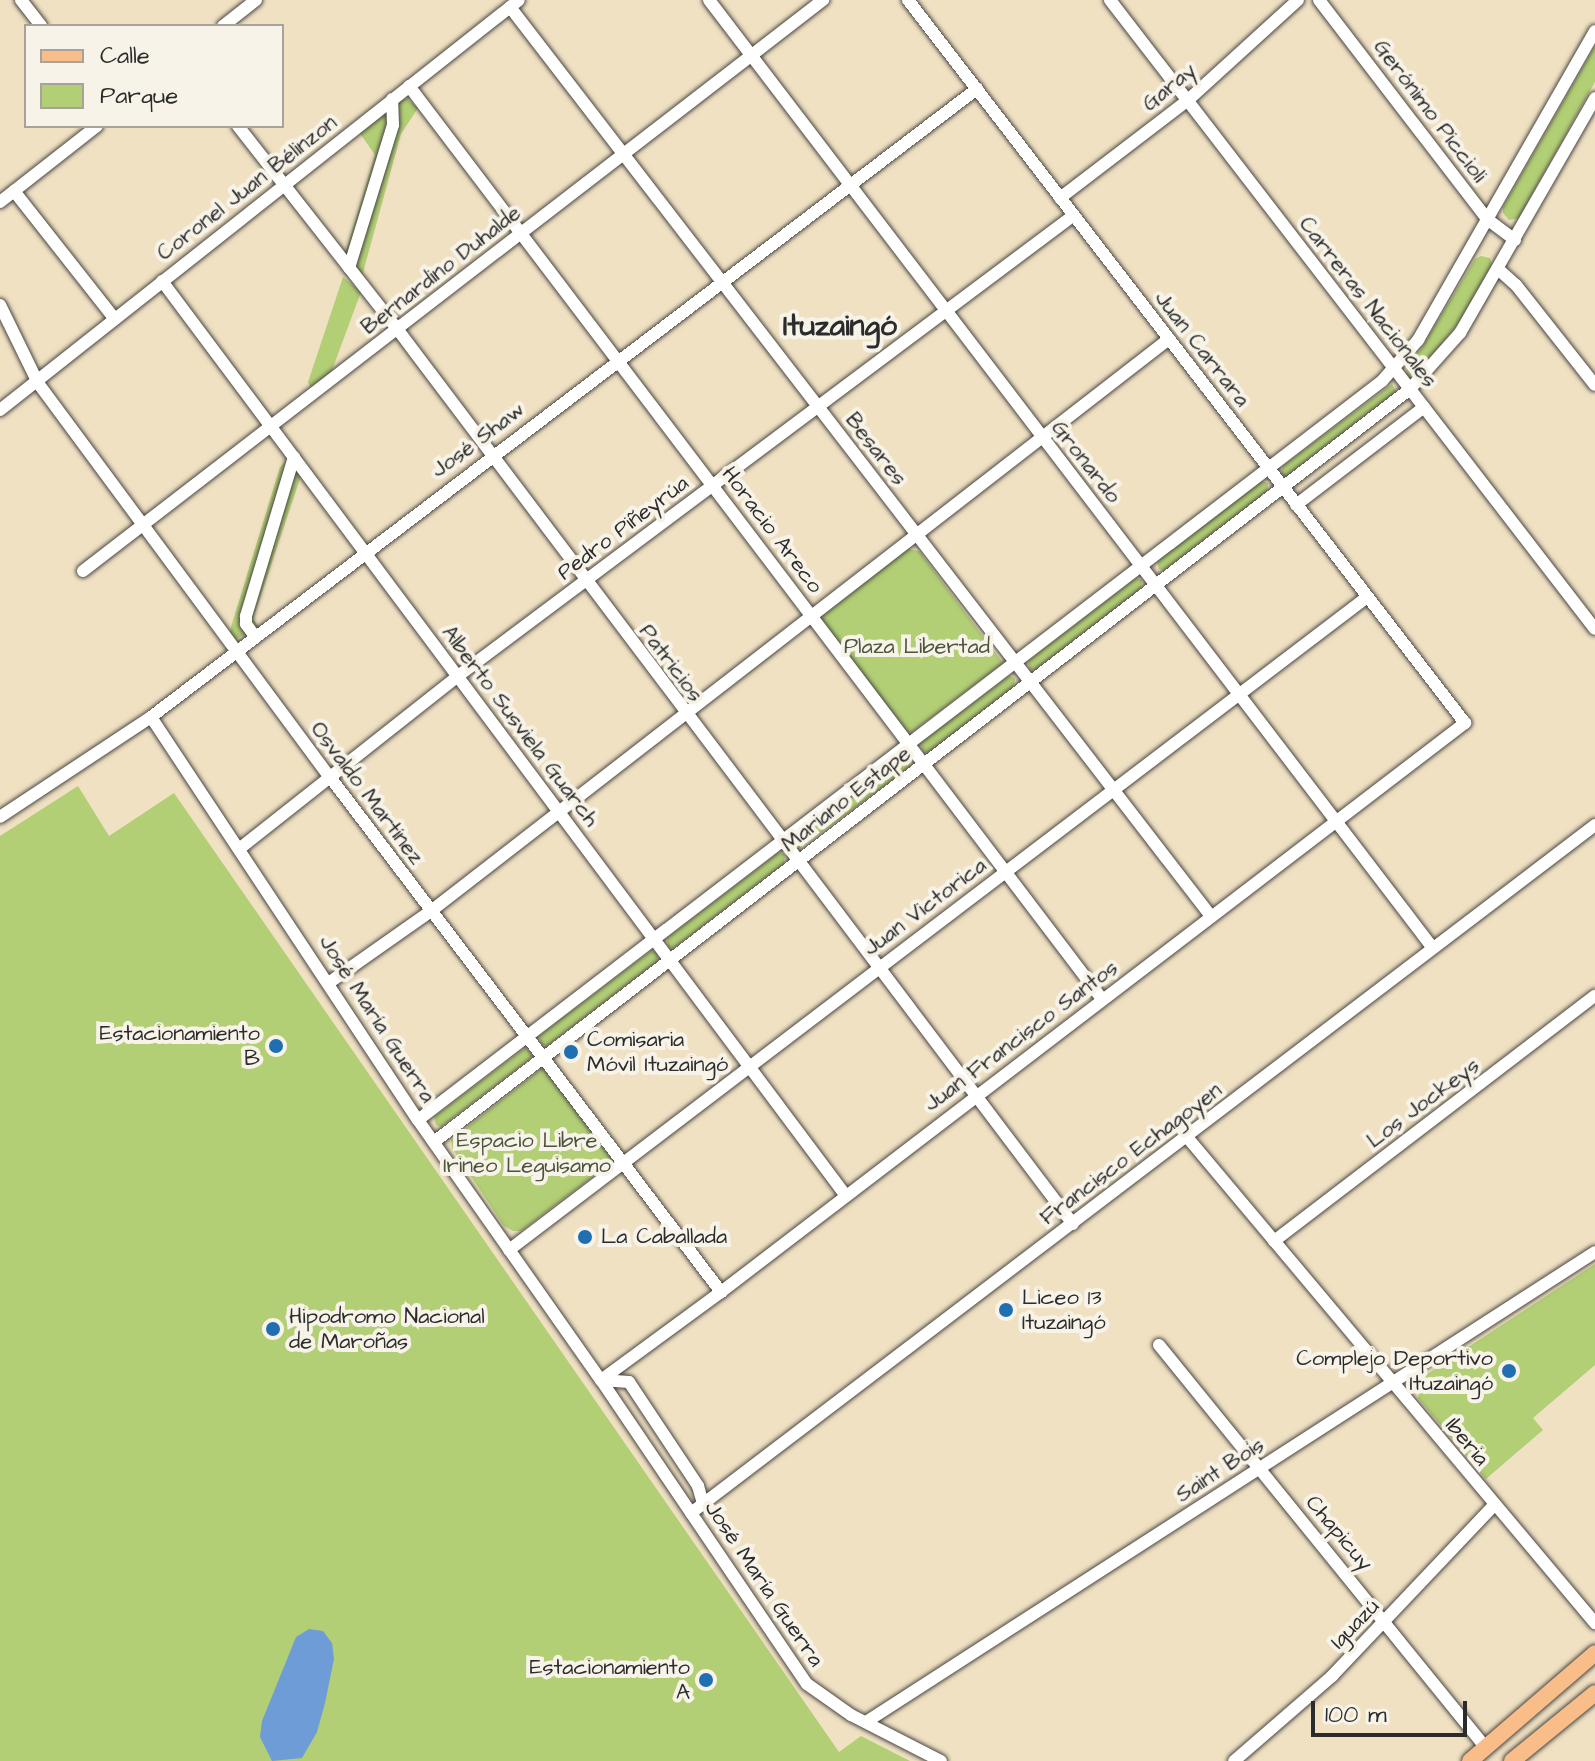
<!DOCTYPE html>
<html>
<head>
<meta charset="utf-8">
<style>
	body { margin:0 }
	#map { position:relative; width:1595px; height:1761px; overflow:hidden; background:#f0e1c3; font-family:"Architects Daughter",sans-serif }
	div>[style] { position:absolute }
	.green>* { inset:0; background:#b2cf75 }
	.water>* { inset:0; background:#6d9cd6 }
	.roads { filter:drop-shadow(0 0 2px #494642) drop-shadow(0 0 2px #494642) }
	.minor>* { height:12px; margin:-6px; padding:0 6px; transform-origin:6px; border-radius:6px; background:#fff }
	.major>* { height:16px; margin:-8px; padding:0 8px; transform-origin:8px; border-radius:8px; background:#f8bd89 }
	.dots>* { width:22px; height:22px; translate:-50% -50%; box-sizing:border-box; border:4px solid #f7f3e8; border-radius:50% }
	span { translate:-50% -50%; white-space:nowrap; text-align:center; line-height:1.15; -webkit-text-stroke:8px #f7f3e8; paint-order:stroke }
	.street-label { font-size:22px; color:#2b2b2b }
	.park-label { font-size:22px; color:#4d543e }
	.poi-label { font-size:22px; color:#2b2b2b }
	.right { translate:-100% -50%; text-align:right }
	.left { translate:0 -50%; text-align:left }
	.district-label { font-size:30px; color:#2b2b2b; font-weight:700 }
	.legend { position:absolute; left:24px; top:24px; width:260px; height:104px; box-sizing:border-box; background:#f7f3e8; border:2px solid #a5a39c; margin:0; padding:10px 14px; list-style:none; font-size:24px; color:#2b2b2b }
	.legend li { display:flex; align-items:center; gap:16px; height:40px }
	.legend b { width:40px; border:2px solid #a5a39c }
	.scale { position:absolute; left:1311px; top:1701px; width:156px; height:36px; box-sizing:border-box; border:4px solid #2b2b2b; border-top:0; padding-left:10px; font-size:24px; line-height:28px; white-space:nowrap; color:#2b2b2b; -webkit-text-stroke:6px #f7f3e8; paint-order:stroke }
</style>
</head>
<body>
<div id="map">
	<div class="green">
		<i style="clip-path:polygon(1595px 46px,1595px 82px,1519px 218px,1509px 220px,1503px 213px,1503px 207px)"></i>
		<i style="clip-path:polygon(401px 99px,407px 99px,418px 108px,401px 134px,361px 280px,344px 258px,375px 155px,359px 132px)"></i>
		<i style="clip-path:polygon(1481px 256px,1490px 258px,1492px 264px,1464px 316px,1417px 375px,1406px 376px,1407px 365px,1421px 349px,1475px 259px)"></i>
		<i style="clip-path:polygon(343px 277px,361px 292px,331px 373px,311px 388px,308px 382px)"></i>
		<i style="clip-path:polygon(1392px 384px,1397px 393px,1287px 477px,1281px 475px,1283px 466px)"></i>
		<i style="clip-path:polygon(287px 460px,302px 473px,253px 619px,259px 627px,234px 640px,229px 636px,231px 627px,280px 467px)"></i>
		<i style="clip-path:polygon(1261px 481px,1268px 483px,1267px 492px,1165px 571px,1159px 569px,1157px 561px)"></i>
		<i style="clip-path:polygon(908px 549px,919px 551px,1003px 663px,912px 732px,906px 731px,821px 621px,824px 615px)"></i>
		<i style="clip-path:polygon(1136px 578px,1142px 580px,1141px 589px,1036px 671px,1030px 669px,1028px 661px)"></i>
		<i style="clip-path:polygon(1009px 676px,1015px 678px,1014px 687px,929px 753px,923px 751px,920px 743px)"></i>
		<i style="clip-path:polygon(904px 756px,911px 758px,910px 767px,796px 851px,791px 841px)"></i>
		<i style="clip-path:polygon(78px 786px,109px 836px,174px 793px,839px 1752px,861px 1736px,910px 1761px,0 1761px,0 836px)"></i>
		<i style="clip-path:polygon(778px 853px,785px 854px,784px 864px,674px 948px,668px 947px,667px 938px)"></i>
		<i style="clip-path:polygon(651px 951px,658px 953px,657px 962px,547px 1046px,541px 1044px,539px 1036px)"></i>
		<i style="clip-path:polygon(525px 1048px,533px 1054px,529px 1060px,441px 1127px,436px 1125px,434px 1117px)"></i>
		<i style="clip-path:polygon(545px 1066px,612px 1158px,608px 1165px,521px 1231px,513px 1231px,504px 1226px,452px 1148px,451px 1140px)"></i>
		<i style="clip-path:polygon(1595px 1264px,1595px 1365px,1533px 1418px,1543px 1430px,1486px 1479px,1418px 1398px,1421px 1378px)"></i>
	</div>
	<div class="water">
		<i style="clip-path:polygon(309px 1629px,323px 1631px,332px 1643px,334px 1659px,325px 1703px,317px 1732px,302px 1758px,272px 1761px,260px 1737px,262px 1721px,296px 1637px)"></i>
	</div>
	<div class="roads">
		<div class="minor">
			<i style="left:21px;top:0;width:33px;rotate:52deg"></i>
			<i style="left:709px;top:0;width:1191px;rotate:52.64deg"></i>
			<i style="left:1110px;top:0;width:794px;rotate:52.37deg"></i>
			<i style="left:1319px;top:0;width:276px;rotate:52.5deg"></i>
			<i style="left:1487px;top:219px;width:35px;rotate:37deg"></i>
			<i style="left:510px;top:7px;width:1147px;rotate:52.37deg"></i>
			<i style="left:223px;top:26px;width:42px;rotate:-38.2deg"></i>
			<i style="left:409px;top:86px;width:1146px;rotate:52.8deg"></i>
			<i style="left:238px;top:126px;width:259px;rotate:51.9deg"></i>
			<i style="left:398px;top:330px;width:1120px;rotate:52.95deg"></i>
			<i style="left:14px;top:191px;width:162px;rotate:51.8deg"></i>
			<i style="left:1060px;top:198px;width:160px;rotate:-37.4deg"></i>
			<i style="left:1187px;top:101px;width:150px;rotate:-42.3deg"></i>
			<i style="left:0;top:202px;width:123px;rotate:-38.1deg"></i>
			<i style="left:349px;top:268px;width:150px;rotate:-72.9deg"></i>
			<i style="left:393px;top:125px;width:26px;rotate:-92deg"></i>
			<i style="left:1498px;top:269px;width:24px;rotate:42deg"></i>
			<i style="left:1516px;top:285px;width:127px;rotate:51.7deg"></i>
			<i style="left:162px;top:281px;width:1142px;rotate:53.22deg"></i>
			<i style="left:0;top:305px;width:87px;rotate:64deg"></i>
			<i style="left:38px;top:383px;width:490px;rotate:53.5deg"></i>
			<i style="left:330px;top:777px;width:647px;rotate:52.79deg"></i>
			<i style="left:0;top:410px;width:661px;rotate:-38.31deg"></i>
			<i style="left:1296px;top:505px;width:161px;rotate:-37.4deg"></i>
			<i style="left:83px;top:571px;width:935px;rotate:-37.65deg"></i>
			<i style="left:254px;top:635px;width:14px;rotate:-126deg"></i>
			<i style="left:246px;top:624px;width:8px;rotate:-90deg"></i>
			<i style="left:246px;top:616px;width:166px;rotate:-73.2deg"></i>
			<i style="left:151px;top:717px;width:483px;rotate:56.5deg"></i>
			<i style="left:418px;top:1120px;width:318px;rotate:54.9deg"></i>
			<i style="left:601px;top:1380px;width:367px;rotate:55.9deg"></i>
			<i style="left:807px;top:1684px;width:54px;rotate:35.2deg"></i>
			<i style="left:851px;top:1715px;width:101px;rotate:27.1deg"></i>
			<i style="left:0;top:817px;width:181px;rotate:-33.5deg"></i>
			<i style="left:151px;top:717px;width:1038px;rotate:-37.25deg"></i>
			<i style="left:239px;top:849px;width:279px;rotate:-38.3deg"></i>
			<i style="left:458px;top:676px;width:769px;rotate:-36.81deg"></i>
			<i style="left:330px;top:982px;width:123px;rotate:-35.1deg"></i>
			<i style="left:431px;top:911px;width:934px;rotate:-37.78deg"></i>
			<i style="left:418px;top:1120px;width:1215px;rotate:-37.47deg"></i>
			<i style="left:1382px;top:381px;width:55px;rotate:-48.7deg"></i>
			<i style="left:1418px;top:340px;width:356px;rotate:-60.2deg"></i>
			<i style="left:1187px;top:1137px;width:635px;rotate:49.99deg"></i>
			<i style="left:434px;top:1142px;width:1233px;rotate:-37.65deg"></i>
			<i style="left:1410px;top:389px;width:75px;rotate:-48.2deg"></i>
			<i style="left:1460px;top:333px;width:271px;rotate:-60.1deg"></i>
			<i style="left:1274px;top:1241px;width:404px;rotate:-37.4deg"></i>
			<i style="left:509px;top:1250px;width:1078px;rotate:-37.27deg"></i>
			<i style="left:1159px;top:1345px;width:519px;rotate:50.94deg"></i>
			<i style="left:601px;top:1380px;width:149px;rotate:-36.3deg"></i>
			<i style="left:721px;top:1292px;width:937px;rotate:-37.41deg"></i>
			<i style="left:1465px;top:723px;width:913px;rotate:-127.61deg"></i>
			<i style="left:601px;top:1380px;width:28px;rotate:4deg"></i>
			<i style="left:629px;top:1382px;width:125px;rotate:56.4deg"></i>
			<i style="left:698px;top:1486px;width:19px;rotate:74deg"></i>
			<i style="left:691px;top:1513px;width:1136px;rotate:-37.27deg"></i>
			<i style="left:866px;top:1722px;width:867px;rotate:-32.81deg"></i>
			<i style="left:1234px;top:1761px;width:130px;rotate:-40.9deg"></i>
			<i style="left:1332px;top:1676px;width:236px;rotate:-46.5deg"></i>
		</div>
		<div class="major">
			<i style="left:1470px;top:1761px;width:165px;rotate:-40.8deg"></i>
			<i style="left:1512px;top:1761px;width:107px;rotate:-39.3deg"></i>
		</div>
	</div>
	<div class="dots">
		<i style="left:276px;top:1046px;background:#1f6fb2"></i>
		<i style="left:571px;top:1052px;background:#1f6fb2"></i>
		<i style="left:585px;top:1237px;background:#1f6fb2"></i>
		<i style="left:1006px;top:1310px;background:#1f6fb2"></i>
		<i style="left:273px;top:1329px;background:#1f6fb2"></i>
		<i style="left:1509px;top:1371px;background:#1f6fb2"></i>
		<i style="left:706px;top:1680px;background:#1f6fb2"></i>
	</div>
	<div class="street-label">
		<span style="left:1169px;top:87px;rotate:-40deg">Garay</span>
		<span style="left:1430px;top:111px;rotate:53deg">Gerónimo Piccioli</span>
		<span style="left:247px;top:188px;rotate:-38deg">Coronel Juan Bélinzon</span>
		<span style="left:441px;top:270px;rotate:-38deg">Bernardino Duhalde</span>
		<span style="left:1368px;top:302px;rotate:52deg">Carreras Nacionales</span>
		<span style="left:1202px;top:349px;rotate:52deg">Juan Carrara</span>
		<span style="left:478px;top:440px;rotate:-37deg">José Shaw</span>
		<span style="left:876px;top:449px;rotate:52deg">Besares</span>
		<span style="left:1086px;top:462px;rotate:52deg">Gronardo</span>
		<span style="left:623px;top:528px;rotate:-37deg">Pedro Piñeyrúa</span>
		<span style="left:772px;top:530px;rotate:53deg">Horacio Areco</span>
		<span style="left:671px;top:663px;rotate:53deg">Patricios</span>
		<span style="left:520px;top:726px;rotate:53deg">Alberto Susviela Guarch</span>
		<span style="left:367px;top:793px;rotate:53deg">Osvaldo Martínez</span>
		<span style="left:846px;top:799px;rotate:-38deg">Mariano Estape</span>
		<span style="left:925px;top:907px;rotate:-37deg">Juan Victorica</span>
		<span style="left:377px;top:1019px;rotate:57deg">José María Guerra</span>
		<span style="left:1021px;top:1036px;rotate:-37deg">Juan Francisco Santos</span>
		<span style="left:1423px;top:1103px;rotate:-37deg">Los Jockeys</span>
		<span style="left:1131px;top:1154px;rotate:-37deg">Francisco Echagoyen</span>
		<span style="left:1467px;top:1442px;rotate:50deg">Iberia</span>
		<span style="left:1220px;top:1470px;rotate:-33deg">Saint Bois</span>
		<span style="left:1339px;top:1533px;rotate:50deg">Chapicuy</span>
		<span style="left:764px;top:1584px;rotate:56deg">José María Guerra</span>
		<span style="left:1355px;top:1624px;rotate:-46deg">Iguazú</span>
	</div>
	<div class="park-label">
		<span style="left:917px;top:647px">Plaza Libertad</span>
		<span style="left:527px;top:1153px">Espacio Libre<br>Irineo Leguisamo</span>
	</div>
	<div class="poi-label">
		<span class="right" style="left:260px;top:1046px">Estacionamiento<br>B</span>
		<span class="left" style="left:587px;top:1052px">Comisaria<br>Móvil Ituzaingó</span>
		<span class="left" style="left:601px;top:1237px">La Caballada</span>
		<span class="left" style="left:1022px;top:1310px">Liceo 13<br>Ituzaingó</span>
		<span class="left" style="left:289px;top:1329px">Hipodromo Nacional<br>de Maroñas</span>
		<span class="right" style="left:1493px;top:1371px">Complejo Deportivo<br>Ituzaingó</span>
		<span class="right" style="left:690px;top:1680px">Estacionamiento<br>A</span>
	</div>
	<div class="district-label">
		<span style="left:840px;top:326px">Ituzaingó</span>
	</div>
	<ul class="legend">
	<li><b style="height:10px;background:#f8bd89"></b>Calle</li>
	<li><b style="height:22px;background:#b2cf75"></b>Parque</li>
	</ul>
	<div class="scale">100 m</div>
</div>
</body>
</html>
